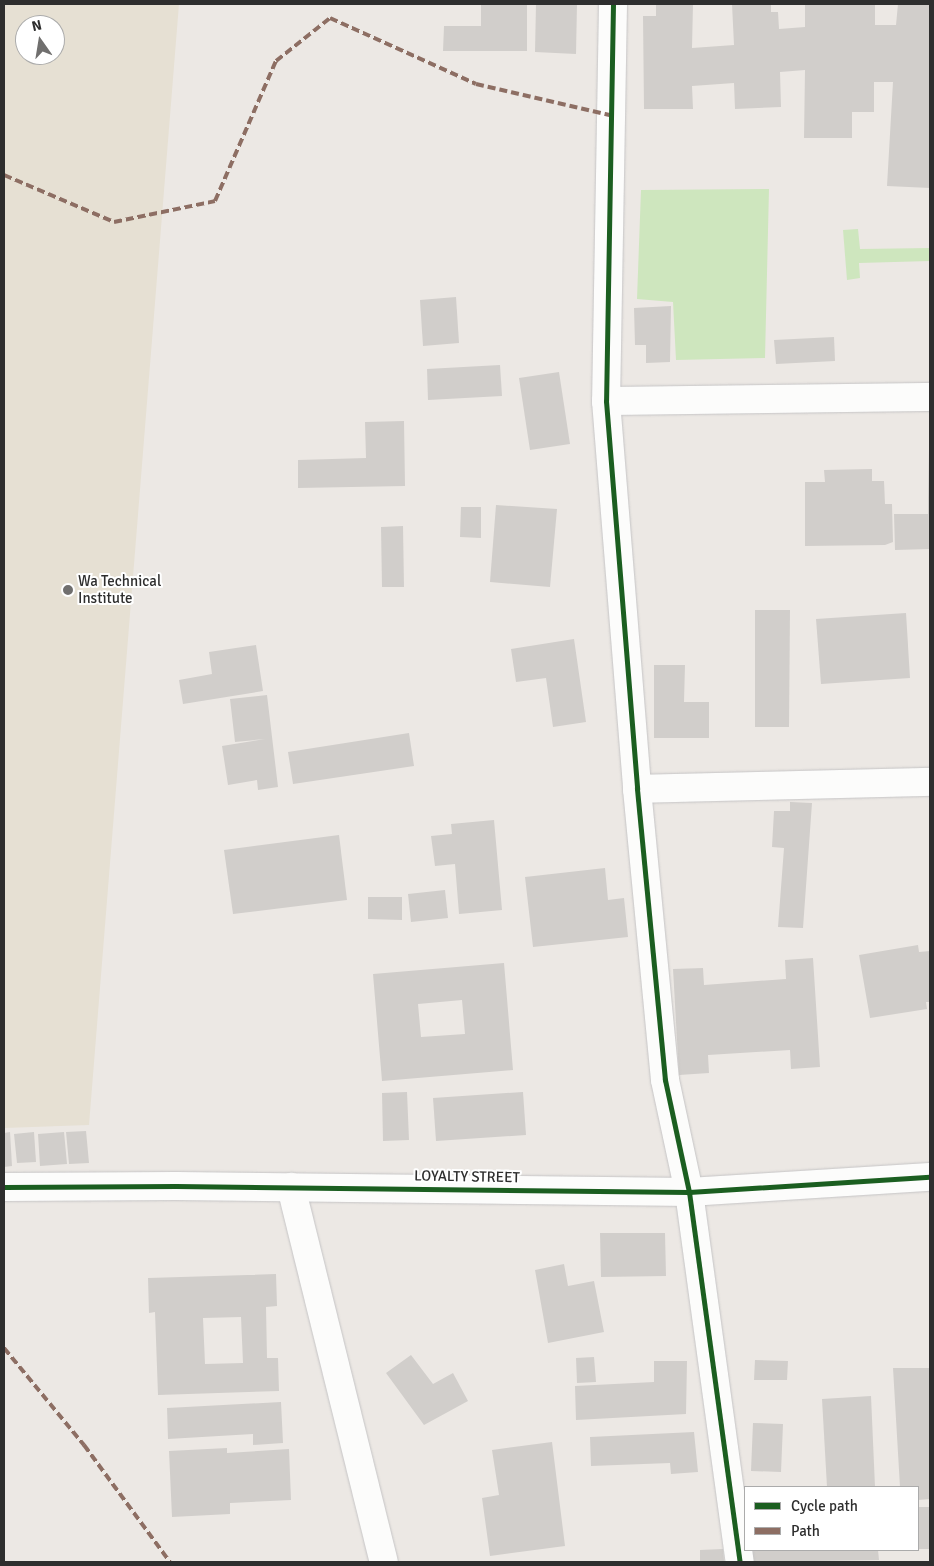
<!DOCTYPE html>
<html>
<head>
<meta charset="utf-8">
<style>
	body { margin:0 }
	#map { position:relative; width:934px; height:1566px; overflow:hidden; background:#ece8e4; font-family:Signika,sans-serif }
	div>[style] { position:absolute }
	.education>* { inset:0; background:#e6e0d3 }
	.green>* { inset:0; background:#cee6be }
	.building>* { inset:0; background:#d1cecb }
	.roads { filter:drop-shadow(0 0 1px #c5c4c5) drop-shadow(0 0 1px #c5c4c5) }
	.minor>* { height:28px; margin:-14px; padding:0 14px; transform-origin:14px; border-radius:14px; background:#fcfcfb }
	.quiet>* { height:4px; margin-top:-2px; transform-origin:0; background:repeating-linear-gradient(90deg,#8d6e63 0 8px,transparent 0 12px) }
	.cycleway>* { height:5px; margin:-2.5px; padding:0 2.5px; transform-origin:2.5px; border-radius:2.5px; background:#1b5e20 }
	.dots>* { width:14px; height:14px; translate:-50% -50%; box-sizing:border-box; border:2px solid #fff; border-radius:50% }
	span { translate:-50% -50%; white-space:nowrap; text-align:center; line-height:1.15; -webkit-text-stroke:4px #fff; paint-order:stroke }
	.poi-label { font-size:15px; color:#2e2e2e }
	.left { translate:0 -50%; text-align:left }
	.street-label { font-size:15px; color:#2e2e2e }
	.frame { position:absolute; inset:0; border:5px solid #2e2e2e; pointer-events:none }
	.legend { position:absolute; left:744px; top:1486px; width:175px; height:65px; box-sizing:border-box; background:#fff; border:1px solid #ababab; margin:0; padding:6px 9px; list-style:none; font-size:15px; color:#2e2e2e }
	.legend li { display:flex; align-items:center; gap:10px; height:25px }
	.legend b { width:25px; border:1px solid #ababab }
	.north { position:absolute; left:15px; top:15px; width:50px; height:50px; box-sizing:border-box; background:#fff; border:1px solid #ababab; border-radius:50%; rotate:347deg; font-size:14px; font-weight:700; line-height:20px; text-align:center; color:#2e2e2e }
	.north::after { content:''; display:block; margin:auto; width:18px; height:22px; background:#706f6e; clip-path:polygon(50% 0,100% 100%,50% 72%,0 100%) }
</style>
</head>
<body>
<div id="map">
	<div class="education">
		<i style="clip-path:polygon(evenodd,4px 4px,179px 4px,89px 1125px,4px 1128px,4px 4px,25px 25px,55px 25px,55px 55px,25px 55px,25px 25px)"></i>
	</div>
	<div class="green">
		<i style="clip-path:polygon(769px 189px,765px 358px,676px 360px,673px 302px,637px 299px,641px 190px)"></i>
		<i style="clip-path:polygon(858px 229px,860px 249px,930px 248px,930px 261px,859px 263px,860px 278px,847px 280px,843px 230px)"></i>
	</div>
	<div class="building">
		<i style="clip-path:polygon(481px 4px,527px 4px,527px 51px,443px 51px,444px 26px,481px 26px)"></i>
		<i style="clip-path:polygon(536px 4px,577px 4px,576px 54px,535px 52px)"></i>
		<i style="clip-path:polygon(656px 4px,693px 4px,692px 48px,734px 45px,732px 4px,771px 4px,771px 12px,778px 12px,779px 29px,805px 27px,805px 4px,875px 4px,875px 25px,896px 25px,898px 4px,930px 4px,930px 188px,887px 186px,893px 82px,874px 82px,874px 112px,852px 112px,852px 138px,804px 138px,805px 70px,780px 72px,781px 107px,735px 109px,734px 83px,692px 86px,693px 109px,644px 109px,643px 16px,656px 16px)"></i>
		<i style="clip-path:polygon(456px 297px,459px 343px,423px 346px,420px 300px)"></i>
		<i style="clip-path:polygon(671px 306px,670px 362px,646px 363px,646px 345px,635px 345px,634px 308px)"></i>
		<i style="clip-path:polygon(834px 337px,835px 361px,776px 364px,774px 340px)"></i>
		<i style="clip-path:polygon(500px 365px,502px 396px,428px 400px,427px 369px)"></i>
		<i style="clip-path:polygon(559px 372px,570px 444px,530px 450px,519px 378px)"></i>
		<i style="clip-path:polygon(404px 421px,405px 486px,298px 488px,298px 460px,366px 458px,365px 422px)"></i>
		<i style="clip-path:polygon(928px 448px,930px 549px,895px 550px,894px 514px,928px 514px)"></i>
		<i style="clip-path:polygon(872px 469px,872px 481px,884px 481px,885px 504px,892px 504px,893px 542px,885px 545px,805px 546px,805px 482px,825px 482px,824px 470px)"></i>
		<i style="clip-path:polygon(496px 505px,557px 509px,550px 587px,490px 582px)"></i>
		<i style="clip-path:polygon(461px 507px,481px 507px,481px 538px,460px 537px)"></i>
		<i style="clip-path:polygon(403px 526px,404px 587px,382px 587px,381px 527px)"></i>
		<i style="clip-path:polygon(755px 610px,790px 610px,789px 727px,755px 727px)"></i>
		<i style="clip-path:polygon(906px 613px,910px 678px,821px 684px,816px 619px)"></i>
		<i style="clip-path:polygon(574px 639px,586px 722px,553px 727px,546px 678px,516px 682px,511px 649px)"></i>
		<i style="clip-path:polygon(256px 645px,263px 691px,183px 704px,179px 680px,212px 674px,209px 652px)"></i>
		<i style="clip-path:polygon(654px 665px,685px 665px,684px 702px,709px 702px,709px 738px,654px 738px)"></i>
		<i style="clip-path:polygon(267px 695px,278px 787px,258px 790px,257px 780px,228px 785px,222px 746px,265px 739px,235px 742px,230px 699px)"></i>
		<i style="clip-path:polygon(409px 733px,414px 766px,293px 784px,288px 752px)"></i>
		<i style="clip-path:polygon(790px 802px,812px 803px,803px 928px,778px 927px,784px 848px,772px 847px,774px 811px,790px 811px)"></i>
		<i style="clip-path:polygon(494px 820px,502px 910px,459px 914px,455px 864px,435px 866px,431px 836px,452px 834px,451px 824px)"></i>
		<i style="clip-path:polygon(339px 835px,347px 900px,233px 914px,224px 850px)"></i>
		<i style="clip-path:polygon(605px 868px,608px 900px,624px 898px,628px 937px,533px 947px,525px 877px)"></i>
		<i style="clip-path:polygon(445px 890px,448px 918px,411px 922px,408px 894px)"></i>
		<i style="clip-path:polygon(368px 897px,402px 897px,402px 920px,368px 919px)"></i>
		<i style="clip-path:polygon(918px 945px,919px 952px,930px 951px,930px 1002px,926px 1002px,927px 1009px,870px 1018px,859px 955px)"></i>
		<i style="clip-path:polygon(813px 958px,820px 1067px,791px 1069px,790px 1050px,708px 1055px,709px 1073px,679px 1075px,673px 969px,703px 968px,704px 985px,786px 979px,785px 960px)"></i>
		<i style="clip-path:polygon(evenodd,504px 963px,513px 1070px,382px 1081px,373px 974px,504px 963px,462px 1000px,465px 1034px,421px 1037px,418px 1004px,462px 1000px)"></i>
		<i style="clip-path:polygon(407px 1092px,409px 1140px,383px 1141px,382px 1093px)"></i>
		<i style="clip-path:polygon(523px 1092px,526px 1135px,436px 1141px,433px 1098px)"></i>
		<i style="clip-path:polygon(86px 1131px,89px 1163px,69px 1164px,66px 1132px)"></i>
		<i style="clip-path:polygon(10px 1132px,12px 1166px,4px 1167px,4px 1133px)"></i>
		<i style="clip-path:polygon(34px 1132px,36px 1162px,17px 1163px,14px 1134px)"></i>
		<i style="clip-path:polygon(64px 1132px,67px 1164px,40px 1166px,38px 1134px)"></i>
		<i style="clip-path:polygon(600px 1233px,665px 1233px,666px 1276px,601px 1277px)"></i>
		<i style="clip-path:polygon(564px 1264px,568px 1286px,594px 1281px,604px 1332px,548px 1343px,535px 1270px)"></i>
		<i style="clip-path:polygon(evenodd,276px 1274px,277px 1306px,266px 1307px,267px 1358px,278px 1358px,279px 1391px,158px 1395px,155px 1312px,149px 1313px,148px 1278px,276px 1274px,241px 1317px,243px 1363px,205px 1364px,203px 1318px,241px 1317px)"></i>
		<i style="clip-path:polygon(411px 1355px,433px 1384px,453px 1373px,468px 1401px,424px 1425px,386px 1373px)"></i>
		<i style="clip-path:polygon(594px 1357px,596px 1382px,577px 1383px,576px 1358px)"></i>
		<i style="clip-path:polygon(755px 1360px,788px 1361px,787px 1380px,754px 1380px)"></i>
		<i style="clip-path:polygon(654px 1361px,687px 1361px,686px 1414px,576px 1420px,575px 1386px,654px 1382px)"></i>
		<i style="clip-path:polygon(893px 1368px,930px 1368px,930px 1499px,918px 1500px,918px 1487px,900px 1487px)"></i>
		<i style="clip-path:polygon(871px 1396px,875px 1487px,827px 1487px,822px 1399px)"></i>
		<i style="clip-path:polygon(281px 1402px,283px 1443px,253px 1445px,253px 1434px,168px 1439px,167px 1408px)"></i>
		<i style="clip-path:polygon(753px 1423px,783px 1424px,781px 1472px,751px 1471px)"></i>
		<i style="clip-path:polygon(694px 1432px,698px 1472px,671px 1474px,670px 1463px,591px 1466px,590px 1437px)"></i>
		<i style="clip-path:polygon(552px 1442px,565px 1546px,490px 1556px,482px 1498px,499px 1495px,492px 1450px)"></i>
		<i style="clip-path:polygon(227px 1448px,227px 1453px,289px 1449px,291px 1500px,230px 1503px,230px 1514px,172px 1517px,169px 1451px)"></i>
		<i style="clip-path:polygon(918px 1507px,930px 1507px,930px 1549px,918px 1549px)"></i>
		<i style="clip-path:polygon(723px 1549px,724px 1562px,700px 1562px,700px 1550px)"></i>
		<i style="clip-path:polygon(749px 1550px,878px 1550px,879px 1560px,750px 1562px)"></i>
	</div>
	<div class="roads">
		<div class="minor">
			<i style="left:613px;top:4px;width:397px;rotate:91deg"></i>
			<i style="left:606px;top:401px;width:389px;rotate:85.4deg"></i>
			<i style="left:637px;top:789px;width:292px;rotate:84.5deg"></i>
			<i style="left:665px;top:1080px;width:115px;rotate:77.9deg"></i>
			<i style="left:689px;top:1192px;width:373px;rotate:82.2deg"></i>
			<i style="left:606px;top:401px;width:324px;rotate:-0.7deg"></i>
			<i style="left:637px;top:789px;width:293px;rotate:-1.4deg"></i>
			<i style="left:4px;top:1187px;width:172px;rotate:-0.3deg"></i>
			<i style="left:176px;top:1186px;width:513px;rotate:0.67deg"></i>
			<i style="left:689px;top:1192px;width:241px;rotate:-3.6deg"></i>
			<i style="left:291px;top:1187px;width:386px;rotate:76.1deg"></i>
		</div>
	</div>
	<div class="quiet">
		<i style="left:4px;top:175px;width:120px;rotate:23.1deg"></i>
		<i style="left:114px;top:222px;width:103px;rotate:-11.7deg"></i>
		<i style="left:215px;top:201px;width:153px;rotate:-66.5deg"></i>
		<i style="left:276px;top:61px;width:69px;rotate:-38.5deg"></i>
		<i style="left:330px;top:18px;width:160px;rotate:24.3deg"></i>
		<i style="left:476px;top:84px;width:137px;rotate:13.1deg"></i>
		<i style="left:4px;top:1348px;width:126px;rotate:50.5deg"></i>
		<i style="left:84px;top:1445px;width:145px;rotate:53.7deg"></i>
	</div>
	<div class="cycleway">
		<i style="left:613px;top:4px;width:397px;rotate:91deg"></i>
		<i style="left:606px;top:401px;width:389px;rotate:85.4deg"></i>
		<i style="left:637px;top:789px;width:292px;rotate:84.5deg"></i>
		<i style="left:665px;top:1080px;width:115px;rotate:77.9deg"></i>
		<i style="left:689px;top:1192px;width:373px;rotate:82.2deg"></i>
		<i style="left:4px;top:1187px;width:172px;rotate:-0.3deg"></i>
		<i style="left:176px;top:1186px;width:513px;rotate:0.67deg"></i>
		<i style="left:689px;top:1192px;width:241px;rotate:-3.6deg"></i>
	</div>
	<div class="dots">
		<i style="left:68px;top:590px;background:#706f6e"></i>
	</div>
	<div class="poi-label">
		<span class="left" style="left:78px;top:590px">Wa Technical<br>Institute</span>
	</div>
	<div class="street-label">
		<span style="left:467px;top:1177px;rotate:1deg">LOYALTY STREET</span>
	</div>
	<div class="frame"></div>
	<ul class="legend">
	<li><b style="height:6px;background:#1b5e20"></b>Cycle path</li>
	<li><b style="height:6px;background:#8d6e63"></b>Path</li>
	</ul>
	<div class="north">N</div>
</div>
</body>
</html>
